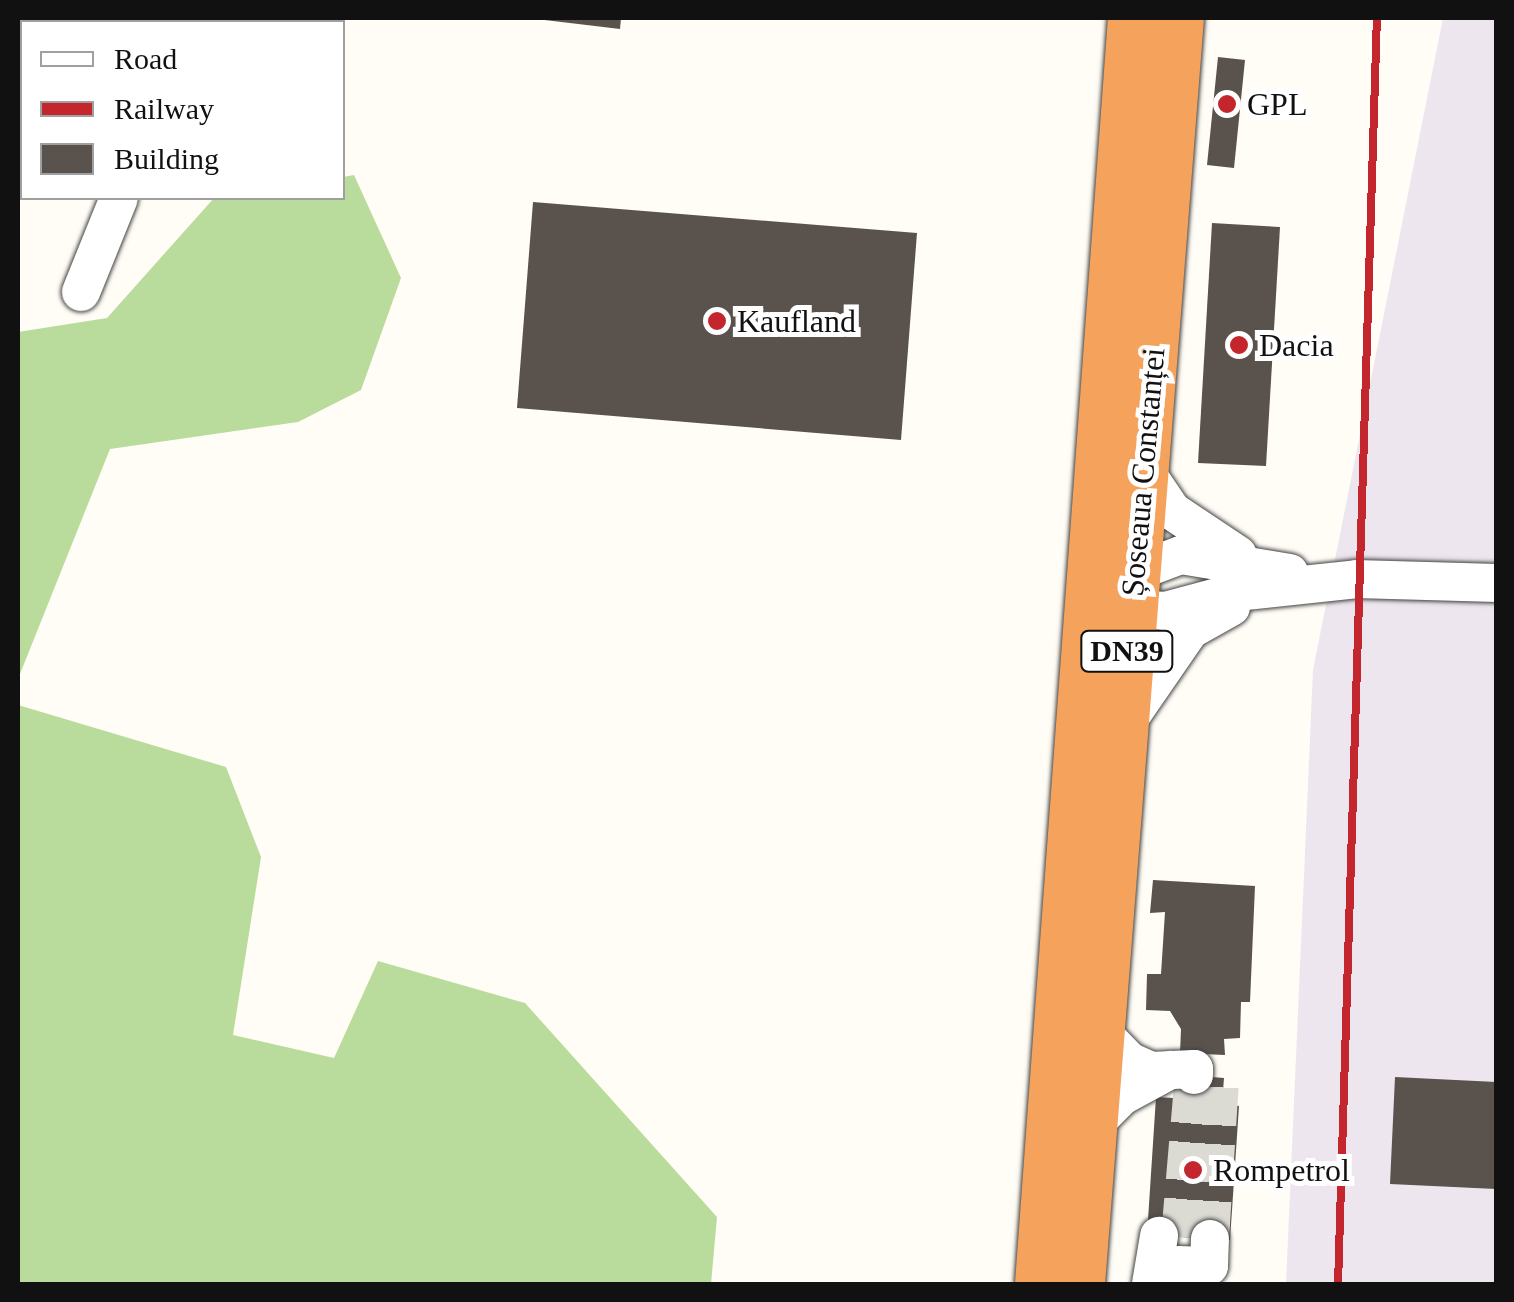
<!DOCTYPE html>
<html>
<head>
<meta charset="utf-8">
<style>
	body { margin:0 }
	#map { position:relative; width:1514px; height:1302px; overflow:hidden; background:#fffdf5; font-family:"Times New Roman",serif }
	div>[style] { position:absolute }
	.industrial>* { inset:0; background:#eee6ef }
	.forest>* { inset:0; background:#b9dc9c }
	.building>* { inset:0; background:#5a524d }
	.minor-tunnel>* { height:38px; margin-top:-19px; transform-origin:0; background:repeating-linear-gradient(90deg,#dbdad3 0 38px,transparent 0 57px) }
	.roads { filter:drop-shadow(0 0 2px #444) drop-shadow(0 0 2px #444) }
	.minor>* { height:38px; margin:-19px; padding:0 19px; transform-origin:19px; border-radius:19px; background:#fff }
	.highway>* { height:52px; margin:-26px; padding:0 26px; transform-origin:26px; border-radius:26px; background:#f5a25d }
	.rail>* { height:8px; margin:-4px; padding:0 4px; transform-origin:4px; border-radius:4px; background:#c4262e }
	.dots>* { width:28px; height:28px; translate:-50% -50%; box-sizing:border-box; border:5px solid #fff; border-radius:50% }
	span { translate:-50% -50%; white-space:nowrap; text-align:center; line-height:1.15; -webkit-text-stroke:10px #fff; paint-order:stroke }
	.shield-label span { padding:2px 8px; background:#fff; border:2px solid; border-radius:8px; -webkit-text-stroke-width:0 }
	.shield-label { font-size:30px; color:#111; font-weight:700 }
	.poi-label { font-size:32px; color:#111 }
	.left { translate:0 -50%; text-align:left }
	.street-label { font-size:32px; color:#111 }
	.frame { position:absolute; inset:0; border:20px solid #111; pointer-events:none }
	.legend { position:absolute; left:20px; top:20px; width:325px; height:180px; box-sizing:border-box; background:#fff; border:2px solid #a0a0a0; margin:0; padding:12px 18px; list-style:none; font-size:30px; color:#111 }
	.legend li { display:flex; align-items:center; gap:20px; height:50px }
	.legend b { width:50px; border:2px solid #a0a0a0 }
</style>
</head>
<body>
<div id="map">
	<div class="industrial">
		<i style="clip-path:polygon(1443px 18px,1496px 18px,1496px 1284px,1286px 1284px,1313px 670px)"></i>
	</div>
	<div class="forest">
		<i style="clip-path:polygon(354px 175px,401px 278px,361px 390px,298px 422px,110px 449px,18px 679px,18px 332px,107px 318px,214px 198px,342px 198px,343px 177px)"></i>
		<i style="clip-path:polygon(18px 705px,226px 767px,261px 857px,233px 1035px,334px 1058px,378px 961px,525px 1003px,717px 1217px,711px 1284px,18px 1284px)"></i>
	</div>
	<div class="building">
		<i style="clip-path:polygon(528px 18px,621px 18px,620px 29px)"></i>
		<i style="clip-path:polygon(1218px 57px,1245px 60px,1234px 168px,1207px 165px)"></i>
		<i style="clip-path:polygon(533px 202px,917px 233px,901px 440px,517px 408px)"></i>
		<i style="clip-path:polygon(1212px 223px,1280px 227px,1266px 466px,1198px 463px)"></i>
		<i style="clip-path:polygon(1153px 880px,1255px 886px,1250px 1002px,1241px 1002px,1240px 1038px,1224px 1039px,1225px 1055px,1180px 1053px,1181px 1029px,1170px 1011px,1146px 1010px,1147px 974px,1161px 974px,1165px 912px,1150px 913px)"></i>
		<i style="clip-path:polygon(1175px 1074px,1224px 1078px,1222px 1104px,1239px 1106px,1230px 1240px,1147px 1235px,1156px 1097px,1174px 1098px)"></i>
		<i style="clip-path:polygon(1395px 1077px,1496px 1082px,1496px 1189px,1390px 1184px)"></i>
	</div>
	<div class="minor-tunnel">
		<i style="left:1180px;top:1237px;width:163px;rotate:-85.1deg"></i>
		<i style="left:1210px;top:1239px;width:161px;rotate:-86.4deg"></i>
	</div>
	<div class="roads">
		<div class="minor">
			<i style="left:18px;top:72px;width:6px;rotate:45deg"></i>
			<i style="left:81px;top:292px;width:101px;rotate:-68deg"></i>
			<i style="left:1143px;top:468px;width:52px;rotate:56deg"></i>
			<i style="left:1172px;top:511px;width:79px;rotate:33.7deg"></i>
			<i style="left:1117px;top:579px;width:68px;rotate:-20.6deg"></i>
			<i style="left:1181px;top:555px;width:110px;rotate:9.4deg"></i>
			<i style="left:1109px;top:607px;width:56px;rotate:4.1deg"></i>
			<i style="left:1165px;top:611px;width:73px;rotate:-15deg"></i>
			<i style="left:1236px;top:592px;width:122px;rotate:-6.1deg"></i>
			<i style="left:1357px;top:579px;width:139px;rotate:1.6deg"></i>
			<i style="left:1126px;top:723px;width:113px;rotate:-55.5deg"></i>
			<i style="left:1190px;top:630px;width:47px;rotate:-29.3deg"></i>
			<i style="left:1098px;top:1029px;width:45px;rotate:45.9deg"></i>
			<i style="left:1129px;top:1061px;width:24px;rotate:24deg"></i>
			<i style="left:1151px;top:1071px;width:43px;rotate:-2.7deg"></i>
			<i style="left:1194px;top:1069px;width:6px;rotate:90deg"></i>
			<i style="left:1090px;top:1128px;width:45px;rotate:-45deg"></i>
			<i style="left:1122px;top:1096px;width:55px;rotate:-28.4deg"></i>
			<i style="left:1178px;top:1265px;width:31px;rotate:2deg"></i>
			<i style="left:1209px;top:1266px;width:27px;rotate:-88deg"></i>
			<i style="left:1151px;top:1284px;width:49px;rotate:-80.5deg"></i>
		</div>
		<div class="highway">
			<i style="left:1041px;top:1284px;width:1269px;rotate:-85.8deg"></i>
			<i style="left:1079px;top:1284px;width:1270px;rotate:-85.53deg"></i>
		</div>
	</div>
	<div class="rail">
		<i style="left:1338px;top:1284px;width:1267px;rotate:-88.24deg"></i>
	</div>
	<div class="dots">
		<i style="left:1227px;top:104px;background:#c4262e"></i>
		<i style="left:717px;top:321px;background:#c4262e"></i>
		<i style="left:1239px;top:345px;background:#c4262e"></i>
		<i style="left:1193px;top:1170px;background:#c4262e"></i>
	</div>
	<div class="shield-label">
		<span style="left:1127px;top:651px">DN39</span>
	</div>
	<div class="poi-label">
		<span class="left" style="left:1247px;top:104px">GPL</span>
		<span class="left" style="left:737px;top:321px">Kaufland</span>
		<span class="left" style="left:1259px;top:345px">Dacia</span>
		<span class="left" style="left:1213px;top:1170px">Rompetrol</span>
	</div>
	<div class="street-label">
		<span style="left:1143px;top:472px;rotate:-85deg">Șoseaua Constanței</span>
	</div>
	<div class="frame"></div>
	<ul class="legend">
	<li><b style="height:12px;background:#fff"></b>Road</li>
	<li><b style="height:12px;background:#c4262e"></b>Railway</li>
	<li><b style="height:28px;background:#5a524d"></b>Building</li>
	</ul>
</div>
</body>
</html>
